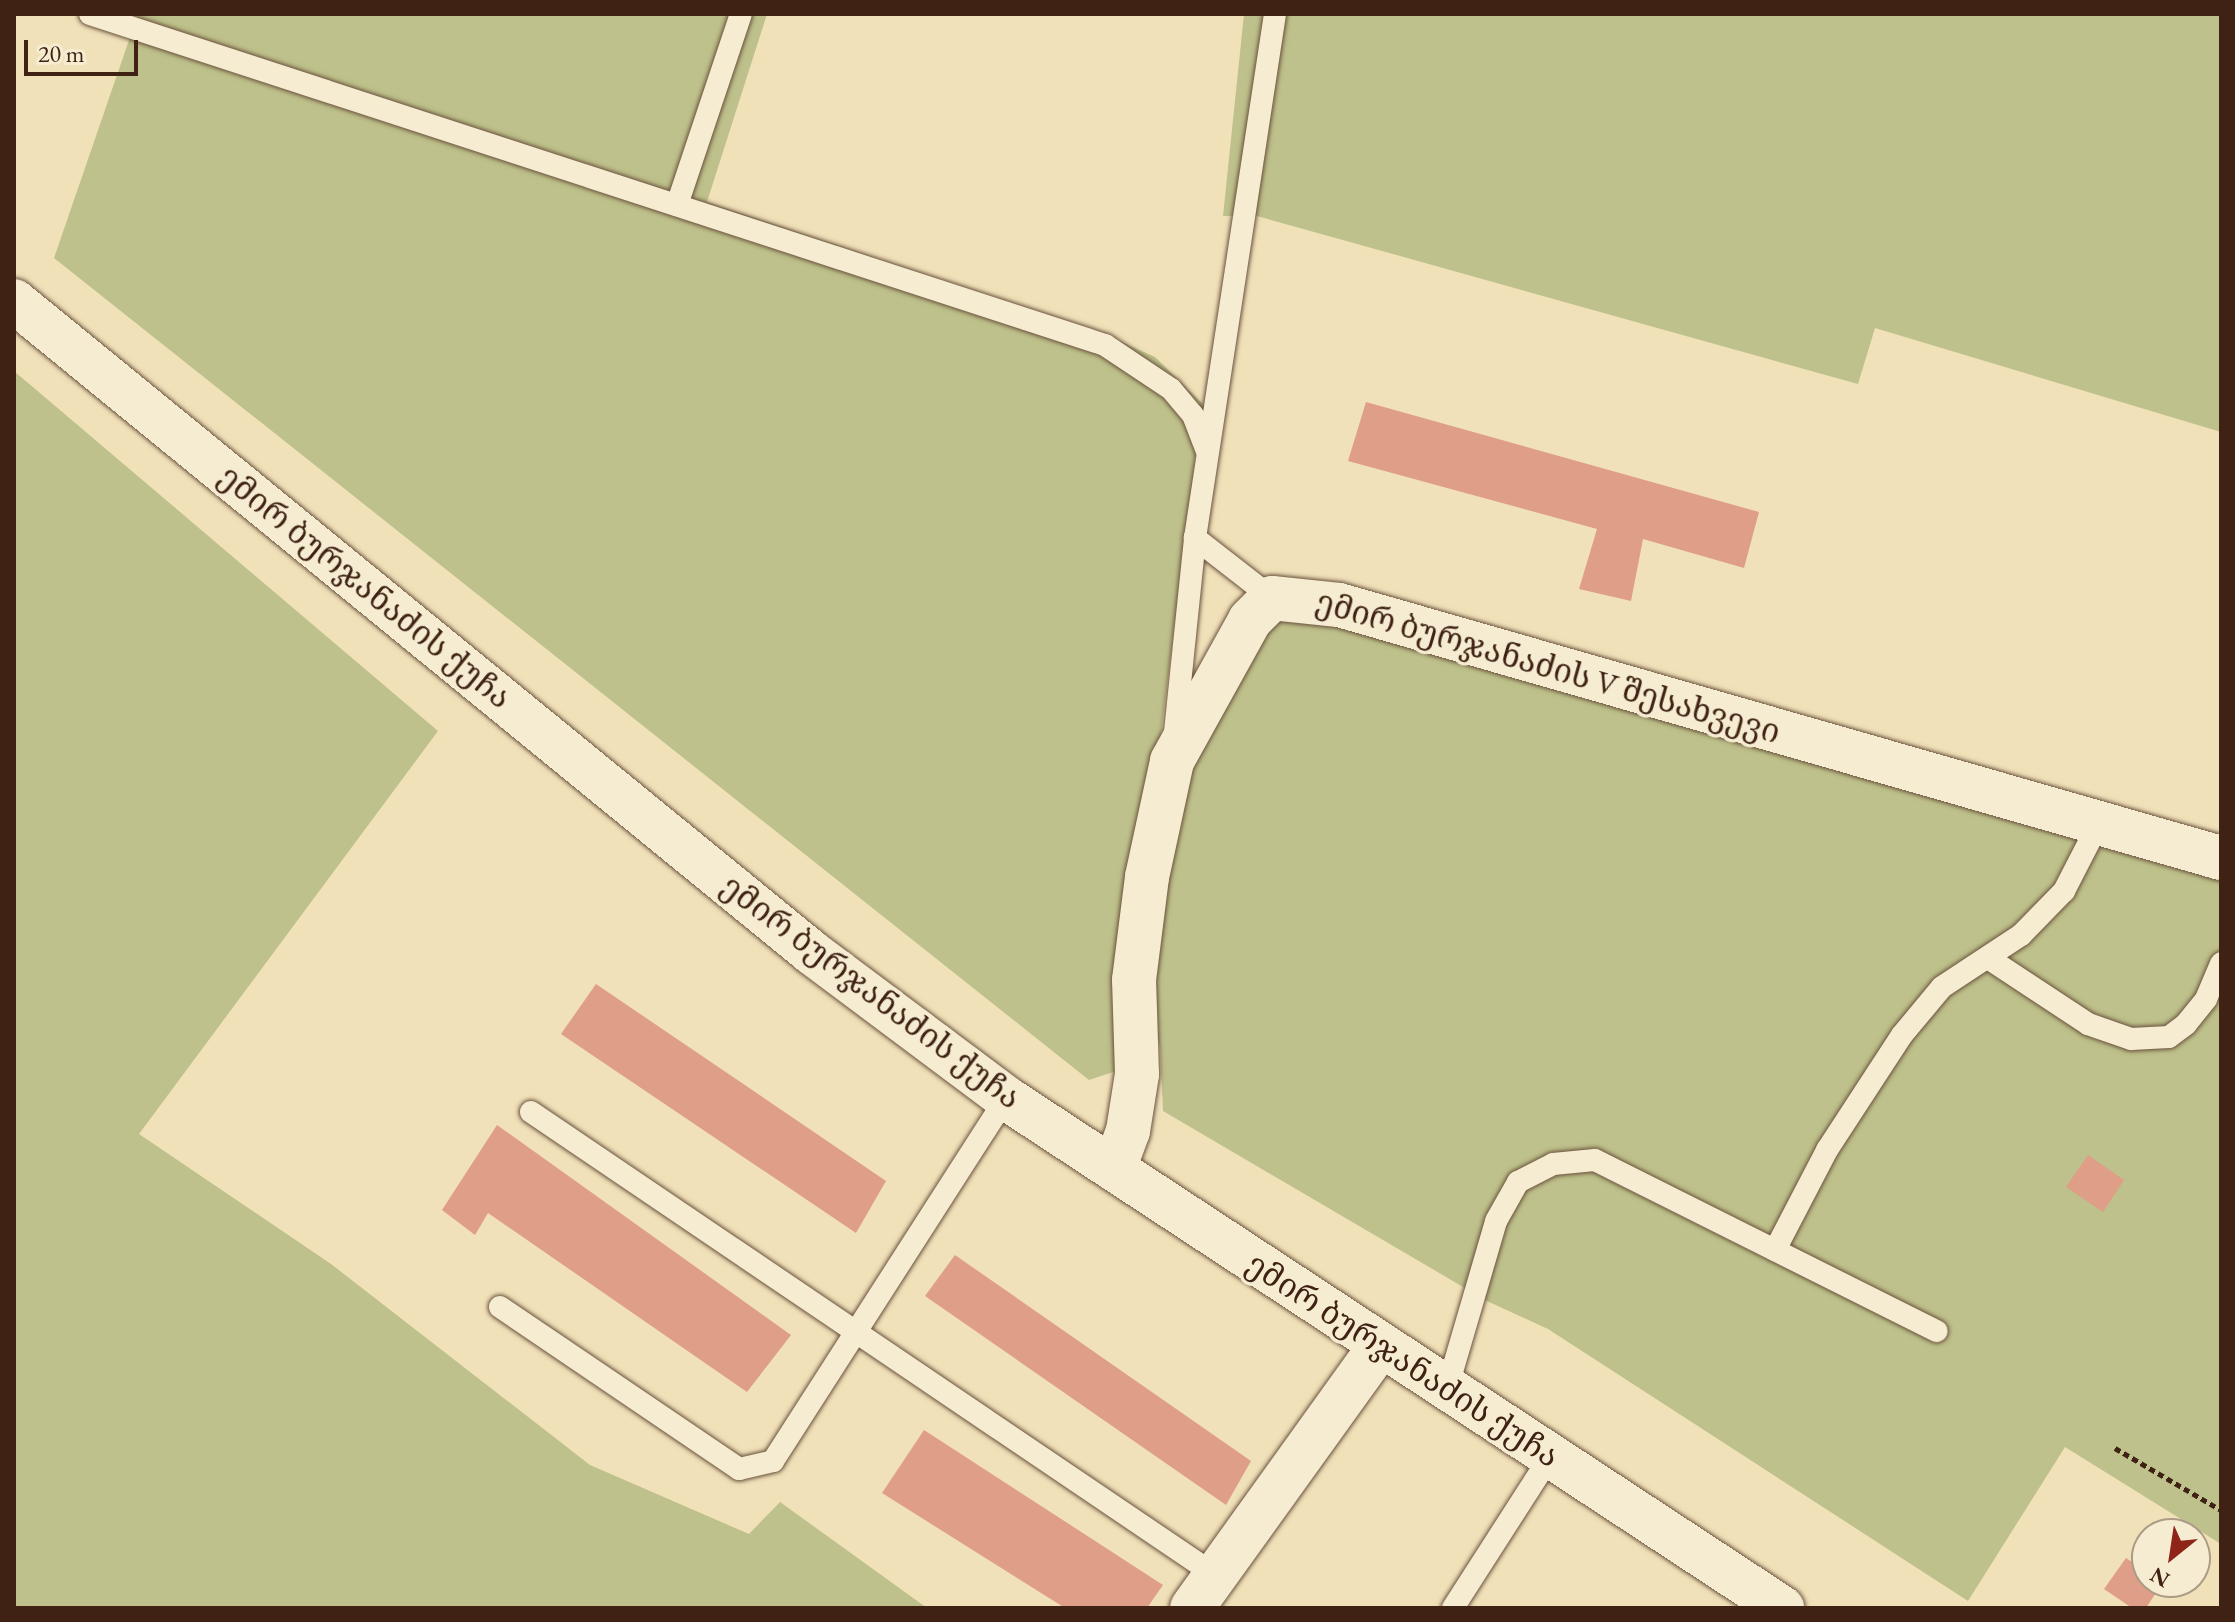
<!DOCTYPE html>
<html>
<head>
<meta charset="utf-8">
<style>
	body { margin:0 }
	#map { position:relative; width:2235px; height:1622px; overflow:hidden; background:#f0e1b9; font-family:"EB Garamond","Noto Serif Georgian",serif }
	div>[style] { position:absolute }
	.green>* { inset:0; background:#bec18b }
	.building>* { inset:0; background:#df9e87 }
	.path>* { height:5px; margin-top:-2.5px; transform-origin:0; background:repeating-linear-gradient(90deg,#3f2214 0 6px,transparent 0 10px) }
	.roads { filter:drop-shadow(0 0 2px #6b523d) drop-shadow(0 0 2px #6b523d) }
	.lane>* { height:22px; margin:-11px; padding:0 11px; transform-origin:11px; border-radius:11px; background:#f5ecd2 }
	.street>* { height:44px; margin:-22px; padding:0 22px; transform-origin:22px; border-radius:22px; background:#f5ecd2 }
	.secondary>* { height:44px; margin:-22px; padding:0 22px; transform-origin:22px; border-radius:22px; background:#f5ecd2 }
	span { translate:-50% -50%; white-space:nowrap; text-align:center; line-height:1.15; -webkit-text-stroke:7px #f5ecd2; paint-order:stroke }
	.street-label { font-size:32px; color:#3f2214 }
	.frame { position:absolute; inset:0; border:16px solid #3f2214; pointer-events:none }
	.north { position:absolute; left:2131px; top:1518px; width:80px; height:80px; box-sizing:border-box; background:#f5ecd2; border:2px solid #ac9b86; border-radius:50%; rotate:210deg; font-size:22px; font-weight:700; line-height:32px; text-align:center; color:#3f2214 }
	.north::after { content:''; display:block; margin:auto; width:28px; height:36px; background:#8f2418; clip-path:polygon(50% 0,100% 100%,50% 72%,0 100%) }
	.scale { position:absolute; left:24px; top:40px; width:114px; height:36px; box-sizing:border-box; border:4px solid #3f2214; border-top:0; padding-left:10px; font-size:24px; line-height:28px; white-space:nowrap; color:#3f2214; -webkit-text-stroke:6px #f5ecd2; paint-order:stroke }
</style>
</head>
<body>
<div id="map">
	<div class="green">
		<i style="clip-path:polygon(138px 14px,767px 14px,707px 202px,1104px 334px,1155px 357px,1202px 403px,1119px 1070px,1089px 1080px,54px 258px)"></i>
		<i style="clip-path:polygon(1244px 14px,2221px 14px,2221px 432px,1875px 328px,1858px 384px,1257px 216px,1223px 216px)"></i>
		<i style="clip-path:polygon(14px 371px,438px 731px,139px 1134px,331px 1264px,590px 1465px,749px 1534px,780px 1502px,927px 1608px,14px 1608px)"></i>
		<i style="clip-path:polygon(1287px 615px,1321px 617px,2221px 874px,2221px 1544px,2065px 1447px,1968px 1601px,1548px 1329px,1487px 1301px,1163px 1111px,1160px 1047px,1145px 986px,1165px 853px,1194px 766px,1261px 630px)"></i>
	</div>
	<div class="building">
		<i style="clip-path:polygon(1366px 402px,1759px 512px,1744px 568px,1643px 539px,1631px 601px,1579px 589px,1597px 529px,1348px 461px)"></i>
		<i style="clip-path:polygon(596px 984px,886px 1181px,856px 1233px,561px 1034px)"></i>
		<i style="clip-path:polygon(497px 1125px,791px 1335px,747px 1392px,488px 1213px,475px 1235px,442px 1210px)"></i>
		<i style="clip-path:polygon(2088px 1155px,2124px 1180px,2103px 1212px,2066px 1187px)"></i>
		<i style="clip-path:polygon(955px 1255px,1251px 1461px,1226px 1505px,925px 1296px)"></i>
		<i style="clip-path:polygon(924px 1430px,1163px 1585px,1147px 1608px,1065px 1608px,882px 1493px)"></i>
		<i style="clip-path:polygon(2126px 1558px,2147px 1572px,2147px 1582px,2163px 1582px,2146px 1608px,2132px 1608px,2104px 1589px)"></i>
	</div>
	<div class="path">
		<i style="left:2115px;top:1448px;width:123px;rotate:30.3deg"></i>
	</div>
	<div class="roads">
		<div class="lane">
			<i style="left:90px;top:14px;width:1068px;rotate:18.06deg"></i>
			<i style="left:1105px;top:345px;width:79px;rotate:33.7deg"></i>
			<i style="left:1171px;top:389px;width:34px;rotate:50deg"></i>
			<i style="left:1193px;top:415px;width:39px;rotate:69deg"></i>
			<i style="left:677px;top:205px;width:201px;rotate:-71.5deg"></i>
			<i style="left:1272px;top:598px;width:98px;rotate:-142.1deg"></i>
			<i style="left:1195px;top:538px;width:530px;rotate:-81.32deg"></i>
			<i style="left:1175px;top:732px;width:195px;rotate:-84.1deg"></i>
			<i style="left:1988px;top:958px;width:120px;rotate:33.4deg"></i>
			<i style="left:2088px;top:1024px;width:46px;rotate:19.2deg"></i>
			<i style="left:2131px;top:1039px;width:38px;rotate:-3deg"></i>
			<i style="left:2169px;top:1037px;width:21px;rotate:-37deg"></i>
			<i style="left:2186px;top:1024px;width:32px;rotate:-51deg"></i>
			<i style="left:2206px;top:999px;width:39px;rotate:-67deg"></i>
			<i style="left:531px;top:1112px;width:826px;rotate:34.09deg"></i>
			<i style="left:1775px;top:1250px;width:113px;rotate:-62.5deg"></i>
			<i style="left:1827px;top:1150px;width:137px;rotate:-56.9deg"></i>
			<i style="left:1902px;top:1035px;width:62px;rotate:-50.2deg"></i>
			<i style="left:1942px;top:987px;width:95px;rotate:-33.4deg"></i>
			<i style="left:2021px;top:935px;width:62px;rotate:-45.7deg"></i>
			<i style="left:2064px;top:891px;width:76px;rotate:-62.8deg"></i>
			<i style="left:500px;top:1307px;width:289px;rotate:34.1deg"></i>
			<i style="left:739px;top:1469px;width:35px;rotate:-13deg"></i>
			<i style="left:773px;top:1461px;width:431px;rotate:-57.3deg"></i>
			<i style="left:1447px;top:1389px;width:175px;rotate:-73.7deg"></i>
			<i style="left:1496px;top:1221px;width:45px;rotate:-60.6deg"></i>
			<i style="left:1518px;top:1182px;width:39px;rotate:-27deg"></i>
			<i style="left:1553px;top:1164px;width:42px;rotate:-5.4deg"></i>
			<i style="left:1595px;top:1160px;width:382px;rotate:26.6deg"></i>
			<i style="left:1453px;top:1608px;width:179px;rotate:-57.3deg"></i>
		</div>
		<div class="street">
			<i style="left:1114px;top:1169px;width:40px;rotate:-69.8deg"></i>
			<i style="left:1128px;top:1131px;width:58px;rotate:-81deg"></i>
			<i style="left:1137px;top:1074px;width:94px;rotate:-91.8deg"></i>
			<i style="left:1134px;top:980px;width:104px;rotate:-82.8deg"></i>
			<i style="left:1147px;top:877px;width:119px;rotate:-77.8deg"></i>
			<i style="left:1172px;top:761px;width:161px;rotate:-61deg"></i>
			<i style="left:1250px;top:620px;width:31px;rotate:-45deg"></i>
			<i style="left:1272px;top:598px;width:67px;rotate:6deg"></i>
			<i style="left:1339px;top:605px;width:918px;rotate:16.01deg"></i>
			<i style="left:1192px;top:1608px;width:322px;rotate:-54.3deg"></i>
		</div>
		<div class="secondary">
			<i style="left:14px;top:301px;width:1029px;rotate:39.24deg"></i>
			<i style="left:811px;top:952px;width:244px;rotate:36.8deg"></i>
			<i style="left:1006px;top:1098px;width:929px;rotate:33.31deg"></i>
		</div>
	</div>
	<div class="street-label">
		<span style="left:365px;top:587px;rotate:39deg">ემირ ბურჯანაძის ქუჩა</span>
		<span style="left:1548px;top:667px;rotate:16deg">ემირ ბურჯანაძის V შესახვევი</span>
		<span style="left:871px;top:992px;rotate:37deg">ემირ ბურჯანაძის ქუჩა</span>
		<span style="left:1403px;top:1360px;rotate:33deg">ემირ ბურჯანაძის ქუჩა</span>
	</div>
	<div class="frame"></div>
	<div class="north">N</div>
	<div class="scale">20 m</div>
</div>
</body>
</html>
